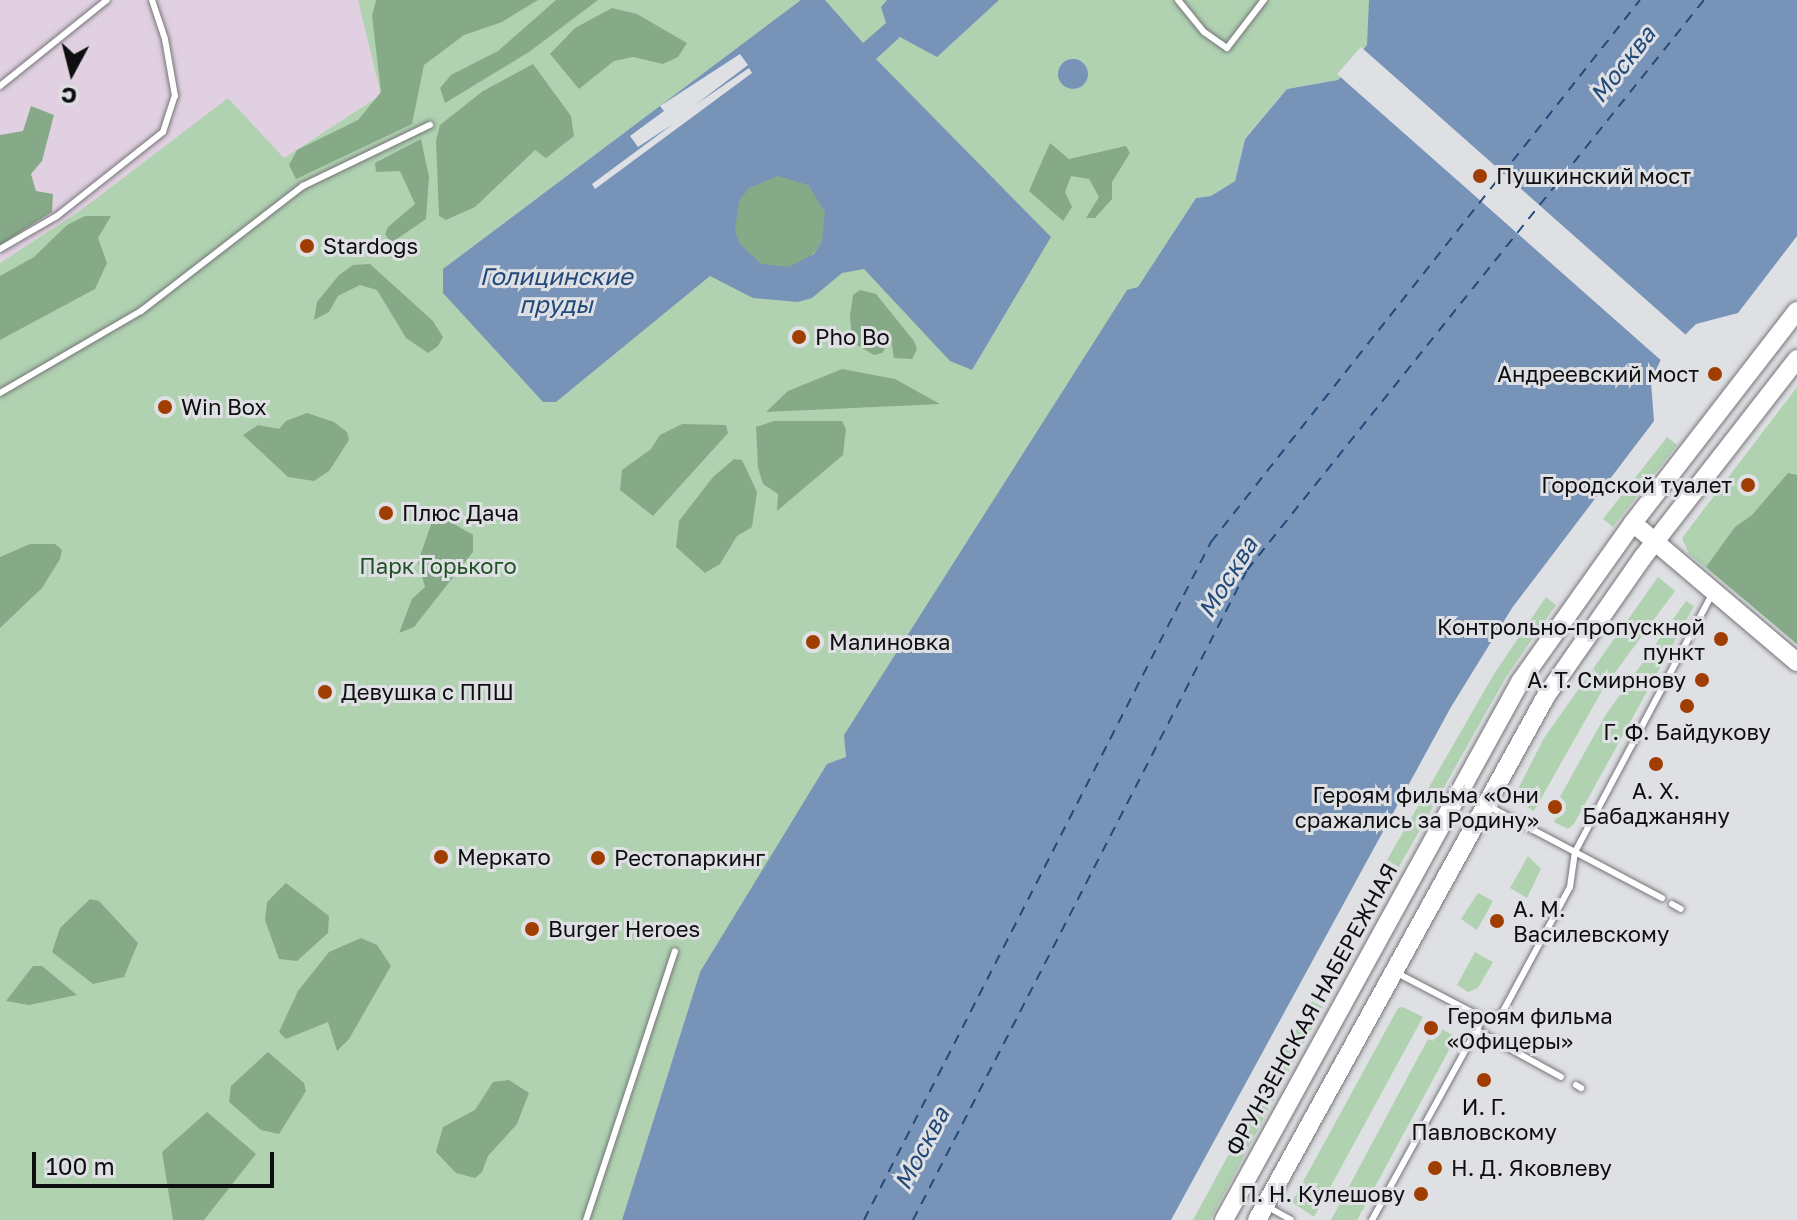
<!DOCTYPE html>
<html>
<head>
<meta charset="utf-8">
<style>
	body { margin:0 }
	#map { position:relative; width:1797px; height:1220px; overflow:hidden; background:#dfe0e4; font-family:"Golos Text",sans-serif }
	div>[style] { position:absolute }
	.medical>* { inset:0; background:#e1d0e1 }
	.green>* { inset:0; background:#b0d2b1 }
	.forest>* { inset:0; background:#86aa87 }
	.round { border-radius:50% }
	.water>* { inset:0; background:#7793b8 }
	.pier>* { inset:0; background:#dfe0e4 }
	.ferry>* { height:2px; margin-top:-1px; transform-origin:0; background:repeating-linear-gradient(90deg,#214979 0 10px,transparent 0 18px) }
	.roads { filter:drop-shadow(0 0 2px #757579) drop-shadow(0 0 2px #757579) }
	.lane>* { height:6px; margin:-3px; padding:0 3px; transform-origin:3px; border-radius:3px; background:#fff }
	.secondary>* { height:18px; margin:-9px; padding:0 9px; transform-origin:9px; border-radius:9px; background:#fff }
	.dots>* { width:22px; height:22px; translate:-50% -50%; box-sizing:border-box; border:4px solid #dfe0e4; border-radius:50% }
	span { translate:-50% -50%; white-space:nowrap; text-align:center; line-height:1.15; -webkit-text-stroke:6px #dfe0e4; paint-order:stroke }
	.poi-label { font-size:22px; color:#0e0e10 }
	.left { translate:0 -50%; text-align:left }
	.right { translate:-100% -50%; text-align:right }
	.park-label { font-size:22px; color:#1e5224 }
	.street-label { font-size:22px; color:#0e0e10 }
	.water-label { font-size:24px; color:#214979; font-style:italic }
	.north { position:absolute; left:32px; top:32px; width:80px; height:80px; -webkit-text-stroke:6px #dfe0e4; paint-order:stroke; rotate:187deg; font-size:22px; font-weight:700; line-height:32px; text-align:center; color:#0e0e10 }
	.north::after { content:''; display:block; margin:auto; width:28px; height:36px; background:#0e0e10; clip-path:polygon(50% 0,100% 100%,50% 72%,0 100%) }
	.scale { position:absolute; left:32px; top:1152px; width:242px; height:36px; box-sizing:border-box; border:4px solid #0e0e10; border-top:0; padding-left:10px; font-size:24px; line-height:28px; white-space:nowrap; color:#0e0e10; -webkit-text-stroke:6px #dfe0e4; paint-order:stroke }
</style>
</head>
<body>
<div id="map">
	<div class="medical">
		<i style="clip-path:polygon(0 0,358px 0,381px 95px,284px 158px,228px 98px,81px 210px,0 263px)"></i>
	</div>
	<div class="green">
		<i style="clip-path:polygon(358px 0,1369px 0,1372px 15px,1368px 45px,1338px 80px,1287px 89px,1245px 138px,1235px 181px,1211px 196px,1196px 198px,1138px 288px,1127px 291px,845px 735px,846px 757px,700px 972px,622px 1220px,0 1220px,0 263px,81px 210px,228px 98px,284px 158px,381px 95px)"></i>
		<i style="clip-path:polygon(1797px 387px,1797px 644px,1689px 554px,1682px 538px)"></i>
		<i style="clip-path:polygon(1667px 437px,1677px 445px,1613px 527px,1603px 519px)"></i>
		<i style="clip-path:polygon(1658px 577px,1675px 591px,1603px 689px,1534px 811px,1513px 799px,1544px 738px)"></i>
		<i style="clip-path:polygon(1546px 597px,1556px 605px,1506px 677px,1399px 867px,1387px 860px,1494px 674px)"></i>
		<i style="clip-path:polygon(1686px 601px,1694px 606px,1574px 824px,1568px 829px,1554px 822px,1563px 805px,1557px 802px,1605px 716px)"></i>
		<i style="clip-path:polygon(1528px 856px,1541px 869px,1527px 898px,1510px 888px)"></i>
		<i style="clip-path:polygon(1478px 893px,1493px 901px,1477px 930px,1461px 919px)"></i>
		<i style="clip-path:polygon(1475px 952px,1493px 962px,1478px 988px,1468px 992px,1457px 985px)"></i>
		<i style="clip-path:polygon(1312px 1001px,1323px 1007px,1210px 1220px,1193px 1220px)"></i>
		<i style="clip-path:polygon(1403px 1007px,1423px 1017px,1314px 1217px,1292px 1202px,1398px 1008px)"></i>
		<i style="clip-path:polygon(1440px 1028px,1456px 1037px,1357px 1220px,1331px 1220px,1428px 1039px,1433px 1041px)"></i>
	</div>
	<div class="forest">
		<i style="clip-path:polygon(376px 0,538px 0,502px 22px,464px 35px,424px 65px,412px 124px,296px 179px,289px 165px,297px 150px,358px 120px,381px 92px,372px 16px)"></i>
		<i style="clip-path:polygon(556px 0,598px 0,529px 52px,445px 103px,440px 88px,451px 75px,498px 51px)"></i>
		<i style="clip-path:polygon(612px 8px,637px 14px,687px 43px,678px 57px,663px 64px,633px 57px,614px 61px,579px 89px,550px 54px,575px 28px)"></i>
		<i style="clip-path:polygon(533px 64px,571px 116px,574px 136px,546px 158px,535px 150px,475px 207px,446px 220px,439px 216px,436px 141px,440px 125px,483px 91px)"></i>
		<i style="clip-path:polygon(31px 106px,54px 115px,42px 161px,31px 174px,36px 191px,53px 194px,52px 212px,0 245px,0 135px,23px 131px)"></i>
		<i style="clip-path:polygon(421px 139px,429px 177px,426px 219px,391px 243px,385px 234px,388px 227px,415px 204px,400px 171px,376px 172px,375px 163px)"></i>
		<i style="clip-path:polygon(1050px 143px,1069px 159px,1126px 146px,1130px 153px,1112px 182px,1112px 199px,1095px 218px,1086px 218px,1099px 197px,1089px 179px,1071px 176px,1065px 192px,1072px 207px,1063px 221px,1029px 191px)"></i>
		<i class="round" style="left:734px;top:176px;width:92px;height:92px"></i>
		<i style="clip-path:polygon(85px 216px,111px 216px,98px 238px,107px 263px,95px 289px,0 340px,0 276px,34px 257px,67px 225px)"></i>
		<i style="clip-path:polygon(370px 264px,433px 321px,443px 337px,438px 346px,428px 353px,406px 338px,377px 290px,360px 285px,338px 296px,329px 312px,314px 320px,317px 302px,339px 275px,353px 265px)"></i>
		<i style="clip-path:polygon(860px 290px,876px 294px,914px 341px,917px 349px,912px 359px,894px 358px,891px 340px,882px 353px,874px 355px,852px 342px,850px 316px,853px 295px)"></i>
		<i style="clip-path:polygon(842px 369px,895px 379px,940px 404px,766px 412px,788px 391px)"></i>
		<i style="clip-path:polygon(307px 413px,334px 422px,347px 432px,349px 440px,329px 471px,314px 481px,288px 477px,243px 435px,258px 425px,279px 429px,286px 421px)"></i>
		<i style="clip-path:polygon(774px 421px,842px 421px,846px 429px,843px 455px,777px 511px,778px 494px,763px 484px,758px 468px,756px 427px)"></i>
		<i style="clip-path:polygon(682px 424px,726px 425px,728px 433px,653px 516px,620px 490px,622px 470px,651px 449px,660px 435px)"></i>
		<i style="clip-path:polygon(734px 459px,742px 460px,757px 492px,752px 527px,737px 536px,720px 564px,705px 573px,676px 547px,679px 521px,713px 477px)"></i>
		<i style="clip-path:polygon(1788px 473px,1797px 475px,1797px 644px,1706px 567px,1735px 527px,1752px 515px)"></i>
		<i style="clip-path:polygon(435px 513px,473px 535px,473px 552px,414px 627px,399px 633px,412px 599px,425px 587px,418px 562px)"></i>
		<i style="clip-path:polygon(30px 544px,55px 544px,62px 550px,60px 559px,42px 588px,0 628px,0 557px)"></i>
		<i style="clip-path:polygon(286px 883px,329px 916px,328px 933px,297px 961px,279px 959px,265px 920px,267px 902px)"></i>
		<i style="clip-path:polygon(90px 899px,99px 901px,138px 943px,124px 977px,93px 984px,52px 952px,60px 928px)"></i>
		<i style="clip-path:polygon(361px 938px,377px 945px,391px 966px,349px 1039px,337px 1051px,328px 1022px,286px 1039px,279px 1032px,298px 991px,329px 952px)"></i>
		<i style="clip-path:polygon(33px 966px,42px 966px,77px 995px,29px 1005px,6px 1001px)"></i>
		<i style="clip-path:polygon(268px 1052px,304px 1083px,306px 1091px,279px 1134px,261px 1130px,229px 1102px,231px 1086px)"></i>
		<i style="clip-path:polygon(509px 1080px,529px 1093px,517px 1124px,488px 1156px,482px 1172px,475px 1178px,456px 1173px,436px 1152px,443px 1127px,475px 1110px,493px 1082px)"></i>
		<i style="clip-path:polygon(207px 1112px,256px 1154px,204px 1220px,173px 1220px,162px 1152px)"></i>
	</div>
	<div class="water">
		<i style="clip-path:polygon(evenodd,801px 0,825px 0,863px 43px,886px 23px,881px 7px,887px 0,999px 0,937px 57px,900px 37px,876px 59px,1051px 237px,972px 370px,950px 361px,864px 269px,842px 273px,812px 298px,798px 302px,753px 298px,710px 276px,556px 402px,543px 402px,443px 293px,443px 269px,801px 0,778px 176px,808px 185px,825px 212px,822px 241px,814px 254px,789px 267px,761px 264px,740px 244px,735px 231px,739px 201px,749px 188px,778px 176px)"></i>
		<i style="clip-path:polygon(1369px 0,1797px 0,1797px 236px,1738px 313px,1696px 324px,1661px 359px,1651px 382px,1654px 421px,1512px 608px,1451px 707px,1171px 1220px,622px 1220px,700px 972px,827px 764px,846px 757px,844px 735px,1127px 290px,1138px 287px,1196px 198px,1211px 196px,1235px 181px,1245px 139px,1287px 89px,1338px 80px,1367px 45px)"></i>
		<i class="round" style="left:1058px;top:59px;width:30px;height:30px"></i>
	</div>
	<div class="pier">
		<i style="clip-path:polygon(1361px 47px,1687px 336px,1664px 363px,1337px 74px)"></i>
		<i style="clip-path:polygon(740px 54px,748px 65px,695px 105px,749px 68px,752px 73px,595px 189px,592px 184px,673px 124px,638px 147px,630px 136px,664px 111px,660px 106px)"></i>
	</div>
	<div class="ferry">
		<i style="left:864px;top:1220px;width:762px;rotate:-62.9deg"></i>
		<i style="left:1211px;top:542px;width:691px;rotate:-51.64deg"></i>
		<i style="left:913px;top:1220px;width:731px;rotate:-62.8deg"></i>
		<i style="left:1247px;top:570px;width:731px;rotate:-51.28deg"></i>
	</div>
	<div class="roads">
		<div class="lane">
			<i style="left:1178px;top:0;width:41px;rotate:50.9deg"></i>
			<i style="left:1204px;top:32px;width:28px;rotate:35deg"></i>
			<i style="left:1227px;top:48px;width:61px;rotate:-52.4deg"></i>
			<i style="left:0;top:86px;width:137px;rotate:-38.8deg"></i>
			<i style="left:0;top:249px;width:66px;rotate:-30.1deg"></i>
			<i style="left:57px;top:216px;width:135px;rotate:-38.4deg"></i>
			<i style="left:163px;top:132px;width:38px;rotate:-72deg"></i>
			<i style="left:175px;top:96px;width:58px;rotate:-100deg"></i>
			<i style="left:165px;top:39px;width:41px;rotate:-108.4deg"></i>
			<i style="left:0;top:393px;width:163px;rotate:-30.2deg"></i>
			<i style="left:141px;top:311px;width:205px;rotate:-37.7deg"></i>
			<i style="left:303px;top:186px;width:141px;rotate:-25.7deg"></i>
			<i style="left:1488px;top:806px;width:197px;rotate:27.9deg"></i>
			<i style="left:1672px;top:904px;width:10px;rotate:29deg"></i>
			<i style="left:1397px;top:973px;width:97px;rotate:27.6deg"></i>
			<i style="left:1483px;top:1018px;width:18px;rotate:-9deg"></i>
			<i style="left:1501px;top:1015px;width:145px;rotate:-61.7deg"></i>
			<i style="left:1570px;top:887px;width:35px;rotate:-82deg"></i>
			<i style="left:1575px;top:852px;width:292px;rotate:-62deg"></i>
			<i style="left:1476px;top:1030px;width:97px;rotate:28.9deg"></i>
			<i style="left:1576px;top:1085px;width:6px;rotate:31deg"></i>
			<i style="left:1268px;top:1207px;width:26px;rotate:29deg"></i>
			<i style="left:586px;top:1220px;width:283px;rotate:-71.7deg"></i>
			<i style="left:1372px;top:1220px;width:230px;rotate:-61.2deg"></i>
		</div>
		<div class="secondary">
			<i style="left:1633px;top:523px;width:215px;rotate:40.3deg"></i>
			<i style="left:1224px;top:1220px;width:614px;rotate:-61.18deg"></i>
			<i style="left:1520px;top:682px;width:195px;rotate:-54.6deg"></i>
			<i style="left:1633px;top:523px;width:268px;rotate:-52.3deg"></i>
			<i style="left:1257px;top:1220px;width:598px;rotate:-61.12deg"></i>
			<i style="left:1546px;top:696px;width:169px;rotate:-55.1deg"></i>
			<i style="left:1643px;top:557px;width:251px;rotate:-52.1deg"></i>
		</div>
	</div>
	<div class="dots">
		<i style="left:1480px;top:176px;background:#a03d00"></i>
		<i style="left:307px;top:246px;background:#a03d00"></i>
		<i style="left:799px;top:337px;background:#a03d00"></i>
		<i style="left:1715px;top:374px;background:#a03d00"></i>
		<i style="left:165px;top:407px;background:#a03d00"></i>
		<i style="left:1748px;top:485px;background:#a03d00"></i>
		<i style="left:386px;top:513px;background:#a03d00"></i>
		<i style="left:1721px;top:639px;background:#a03d00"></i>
		<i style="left:813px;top:642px;background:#a03d00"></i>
		<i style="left:1702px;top:680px;background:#a03d00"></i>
		<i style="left:325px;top:692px;background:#a03d00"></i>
		<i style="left:1687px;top:706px;background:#a03d00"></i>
		<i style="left:1656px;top:764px;background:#a03d00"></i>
		<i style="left:1555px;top:807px;background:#a03d00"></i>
		<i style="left:441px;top:857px;background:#a03d00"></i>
		<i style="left:598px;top:858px;background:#a03d00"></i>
		<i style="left:1497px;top:921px;background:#a03d00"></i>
		<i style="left:532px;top:929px;background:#a03d00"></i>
		<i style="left:1431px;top:1028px;background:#a03d00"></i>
		<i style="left:1484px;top:1080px;background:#a03d00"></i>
		<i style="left:1435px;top:1168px;background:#a03d00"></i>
		<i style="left:1421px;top:1194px;background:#a03d00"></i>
	</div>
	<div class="poi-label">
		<span class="left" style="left:1496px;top:176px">Пушкинский мост</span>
		<span class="left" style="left:323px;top:246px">Stardogs</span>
		<span class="left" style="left:815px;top:337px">Pho Bo</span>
		<span class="right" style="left:1699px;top:374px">Андреевский мост</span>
		<span class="left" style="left:181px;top:407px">Win Box</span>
		<span class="right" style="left:1732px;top:485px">Городской туалет</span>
		<span class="left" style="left:402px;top:513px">Плюс Дача</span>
		<span class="right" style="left:1705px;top:639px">Контрольно-пропускной<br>пункт</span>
		<span class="left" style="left:829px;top:642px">Малиновка</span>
		<span class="right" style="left:1686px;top:680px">А. Т. Смирнову</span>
		<span class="left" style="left:341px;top:692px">Девушка с ППШ</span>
		<span style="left:1687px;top:732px">Г. Ф. Байдукову</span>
		<span style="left:1656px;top:803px">А. Х.<br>Бабаджаняну</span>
		<span class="right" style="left:1539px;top:807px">Героям фильма «Они<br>сражались за Родину»</span>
		<span class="left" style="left:457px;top:857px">Меркато</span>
		<span class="left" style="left:614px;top:858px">Рестопаркинг</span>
		<span class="left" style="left:1513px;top:921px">А. М.<br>Василевскому</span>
		<span class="left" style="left:548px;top:929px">Burger Heroes</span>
		<span class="left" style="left:1447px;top:1028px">Героям фильма<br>«Офицеры»</span>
		<span style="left:1484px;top:1119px">И. Г.<br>Павловскому</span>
		<span class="left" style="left:1451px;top:1168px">Н. Д. Яковлеву</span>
		<span class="right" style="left:1405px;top:1194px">П. Н. Кулешову</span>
	</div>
	<div class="park-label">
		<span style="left:438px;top:566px">Парк Горького</span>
	</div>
	<div class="street-label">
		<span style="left:1311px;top:1009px;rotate:-61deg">ФРУНЗЕНСКАЯ НАБЕРЕЖНАЯ</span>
	</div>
	<div class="water-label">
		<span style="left:1622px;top:64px;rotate:-52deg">Москва</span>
		<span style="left:556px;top:290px">Голицинские<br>пруды</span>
		<span style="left:1227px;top:577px;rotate:-58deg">Москва</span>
		<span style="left:921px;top:1148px;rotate:-62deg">Москва</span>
	</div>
	<div class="north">С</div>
	<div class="scale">100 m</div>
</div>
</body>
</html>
